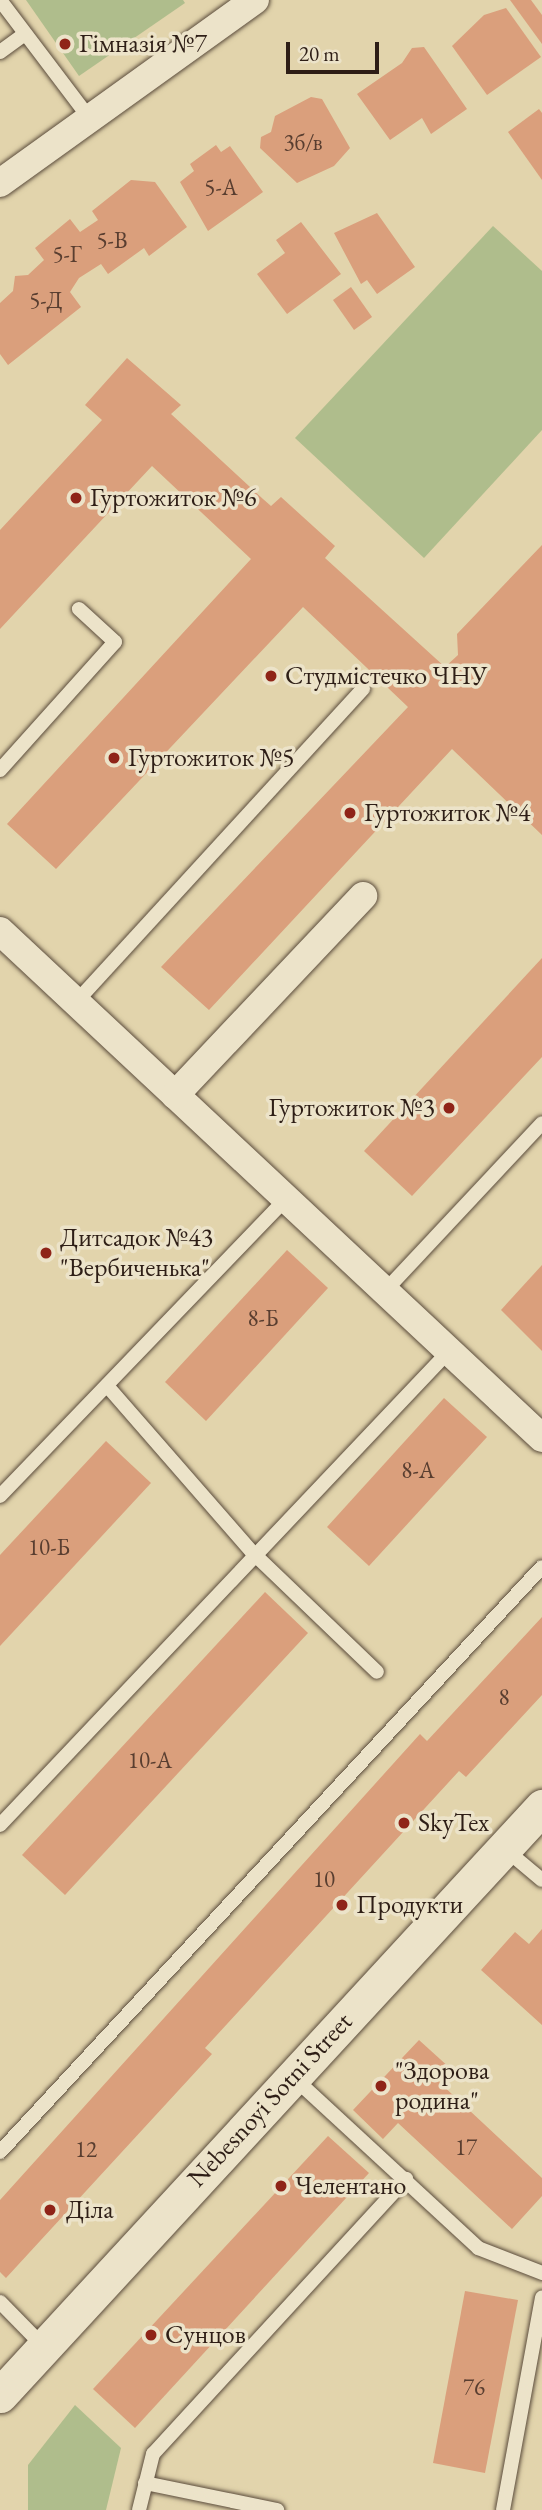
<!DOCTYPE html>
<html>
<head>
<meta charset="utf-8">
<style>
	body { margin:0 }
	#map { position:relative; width:542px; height:2510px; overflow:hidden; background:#e2d4ac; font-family:"EB Garamond",serif }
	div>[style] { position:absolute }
	.green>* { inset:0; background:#afbd8c }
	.building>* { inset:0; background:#da9f7c }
	.roads { filter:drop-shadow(0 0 2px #5b4c3c) drop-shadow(0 0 2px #5b4c3c) }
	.service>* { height:14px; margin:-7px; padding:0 7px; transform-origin:7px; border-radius:7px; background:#ece3c9 }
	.minor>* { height:28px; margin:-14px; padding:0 14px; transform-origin:14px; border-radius:14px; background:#ece3c9 }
	.tertiary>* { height:35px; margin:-17.5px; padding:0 17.5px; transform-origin:17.5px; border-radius:17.5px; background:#ece3c9 }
	.dots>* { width:19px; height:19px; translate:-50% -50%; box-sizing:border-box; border:4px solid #ece3c9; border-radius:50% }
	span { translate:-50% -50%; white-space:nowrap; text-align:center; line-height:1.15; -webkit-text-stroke:7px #ece3c9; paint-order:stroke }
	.number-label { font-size:23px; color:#593e30 }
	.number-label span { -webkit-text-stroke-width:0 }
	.poi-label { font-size:26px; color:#2e1e16 }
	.left { translate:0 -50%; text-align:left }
	.right { translate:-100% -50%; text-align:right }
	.street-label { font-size:26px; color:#2e1e16 }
	.scale { position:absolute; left:286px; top:42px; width:93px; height:32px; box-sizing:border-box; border:4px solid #2e1e16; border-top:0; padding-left:9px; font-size:21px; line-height:24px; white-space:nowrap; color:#2e1e16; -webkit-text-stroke:5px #ece3c9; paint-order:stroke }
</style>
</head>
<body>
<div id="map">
	<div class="green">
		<i style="clip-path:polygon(26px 0,183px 0,185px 3px,79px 76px)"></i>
		<i style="clip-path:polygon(493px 226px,542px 271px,542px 430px,424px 558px,295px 438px)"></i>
		<i style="clip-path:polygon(75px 2405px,121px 2448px,106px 2510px,28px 2510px,28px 2465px)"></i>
	</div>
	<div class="building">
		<i style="clip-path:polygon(510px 0,531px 0,542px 15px,542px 44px)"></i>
		<i style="clip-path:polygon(506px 8px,541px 57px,487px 95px,452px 46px,484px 15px)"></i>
		<i style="clip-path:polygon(424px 47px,467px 109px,431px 134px,422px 118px,390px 140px,357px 94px,402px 63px,412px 48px)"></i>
		<i style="clip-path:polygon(311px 97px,322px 99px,350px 148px,334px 166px,297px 183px,260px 148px,261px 137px,271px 132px,275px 116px)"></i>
		<i style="clip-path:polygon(539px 109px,542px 113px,542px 180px,508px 132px)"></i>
		<i style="clip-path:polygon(216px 145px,221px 152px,230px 146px,263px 192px,208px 231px,180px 182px,194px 171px,190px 164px)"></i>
		<i style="clip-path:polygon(131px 180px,155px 182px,187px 227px,149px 256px,144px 248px,108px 274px,101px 264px,79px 278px,70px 292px,81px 307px,8px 365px,0 354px,0 303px,13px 291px,15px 276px,28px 275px,44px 260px,35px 248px,70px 219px,80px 232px,98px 220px,92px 211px)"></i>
		<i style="clip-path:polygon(377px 213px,415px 267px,377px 294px,367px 280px,361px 284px,334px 233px)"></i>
		<i style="clip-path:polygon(301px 222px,341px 274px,287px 314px,257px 274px,285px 253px,276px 240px)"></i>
		<i style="clip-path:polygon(351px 287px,372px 317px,354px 330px,333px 300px)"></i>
		<i style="clip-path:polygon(127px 358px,181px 405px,171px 414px,263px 499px,271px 506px,281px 497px,335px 546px,325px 558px,445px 667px,458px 655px,457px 634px,542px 545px,542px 835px,452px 749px,209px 1010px,161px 967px,408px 707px,303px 607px,56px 869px,7px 824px,251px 559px,152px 466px,0 629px,0 530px,102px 420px,85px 405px)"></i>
		<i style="clip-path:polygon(542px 958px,542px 1057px,412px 1196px,364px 1151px)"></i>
		<i style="clip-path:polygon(287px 1250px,328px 1288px,206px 1421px,165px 1382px)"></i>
		<i style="clip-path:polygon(542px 1265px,542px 1351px,501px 1310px)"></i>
		<i style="clip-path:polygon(444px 1398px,487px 1437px,369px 1566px,327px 1527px)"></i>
		<i style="clip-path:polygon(106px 1441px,151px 1483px,0 1646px,0 1555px)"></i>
		<i style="clip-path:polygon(265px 1592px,308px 1633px,65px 1895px,22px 1855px)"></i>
		<i style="clip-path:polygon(542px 1617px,542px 1695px,466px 1777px,459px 1771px,205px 2048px,212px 2054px,6px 2278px,0 2272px,0 2200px,420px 1734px,427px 1741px)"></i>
		<i style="clip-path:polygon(542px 1929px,542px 2025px,481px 1970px,515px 1932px,529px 1944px)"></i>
		<i style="clip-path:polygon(419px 2040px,451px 2069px,439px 2082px,542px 2178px,542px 2196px,512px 2229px,398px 2123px,383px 2139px,353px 2110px)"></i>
		<i style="clip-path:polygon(328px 2136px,369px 2173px,135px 2428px,93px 2389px)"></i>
		<i style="clip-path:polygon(465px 2291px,518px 2300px,485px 2473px,433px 2463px)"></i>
	</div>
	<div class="roads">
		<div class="service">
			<i style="left:0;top:0;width:149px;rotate:52.9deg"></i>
			<i style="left:0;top:52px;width:31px;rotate:-36deg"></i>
			<i style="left:0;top:770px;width:172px;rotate:-48.1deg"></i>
			<i style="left:115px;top:642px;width:49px;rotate:-137.5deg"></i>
			<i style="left:76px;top:1002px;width:425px;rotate:-47.5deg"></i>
			<i style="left:384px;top:1292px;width:231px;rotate:-46.9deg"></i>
			<i style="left:109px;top:1388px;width:218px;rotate:48.9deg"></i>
			<i style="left:252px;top:1552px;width:173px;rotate:43.8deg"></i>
			<i style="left:0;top:1496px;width:412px;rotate:-46.1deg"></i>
			<i style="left:0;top:1825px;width:654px;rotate:-46.55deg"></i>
			<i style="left:505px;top:1849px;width:48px;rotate:40deg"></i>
			<i style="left:293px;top:2077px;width:252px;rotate:42.7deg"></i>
			<i style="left:478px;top:2248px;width:69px;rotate:21.3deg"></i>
			<i style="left:0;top:2152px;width:797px;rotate:-47.19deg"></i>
			<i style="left:0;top:2302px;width:63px;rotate:45.6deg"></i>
			<i style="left:145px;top:2483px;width:135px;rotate:11.6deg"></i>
			<i style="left:139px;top:2510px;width:58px;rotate:-76deg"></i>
			<i style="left:153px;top:2454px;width:374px;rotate:-47.4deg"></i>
			<i style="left:503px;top:2510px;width:216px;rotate:-79.6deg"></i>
		</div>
		<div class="minor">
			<i style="left:0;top:183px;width:314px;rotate:-35.7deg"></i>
			<i style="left:0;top:931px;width:742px;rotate:43.09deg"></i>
			<i style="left:175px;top:1095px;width:274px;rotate:-46.6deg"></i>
		</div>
		<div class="tertiary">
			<i style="left:0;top:2395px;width:800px;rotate:-47.33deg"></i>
		</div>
	</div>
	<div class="dots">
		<i style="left:65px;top:44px;background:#8f2418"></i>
		<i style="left:76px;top:498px;background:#8f2418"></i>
		<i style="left:271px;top:676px;background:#8f2418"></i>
		<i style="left:114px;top:758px;background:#8f2418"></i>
		<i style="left:350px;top:813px;background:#8f2418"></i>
		<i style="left:449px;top:1108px;background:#8f2418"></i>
		<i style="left:46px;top:1253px;background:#8f2418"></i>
		<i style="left:404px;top:1823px;background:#8f2418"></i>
		<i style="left:342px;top:1905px;background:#8f2418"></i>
		<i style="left:381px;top:2086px;background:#8f2418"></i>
		<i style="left:281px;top:2186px;background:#8f2418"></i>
		<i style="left:50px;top:2210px;background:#8f2418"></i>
		<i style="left:151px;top:2335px;background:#8f2418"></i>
	</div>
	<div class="number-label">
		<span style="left:303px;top:142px">3б/в</span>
		<span style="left:221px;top:187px">5-А</span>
		<span style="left:112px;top:240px">5-В</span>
		<span style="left:67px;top:254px">5-Г</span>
		<span style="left:46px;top:300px">5-Д</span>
		<span style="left:263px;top:1318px">8-Б</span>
		<span style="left:418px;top:1470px">8-А</span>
		<span style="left:49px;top:1547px">10-Б</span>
		<span style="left:504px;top:1697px">8</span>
		<span style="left:150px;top:1760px">10-А</span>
		<span style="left:324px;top:1879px">10</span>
		<span style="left:466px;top:2147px">17</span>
		<span style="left:86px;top:2149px">12</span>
		<span style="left:474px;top:2387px">76</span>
	</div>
	<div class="poi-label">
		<span class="left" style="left:79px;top:44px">Гімназія №7</span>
		<span class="left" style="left:90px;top:498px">Гуртожиток №6</span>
		<span class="left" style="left:285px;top:676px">Студмістечко ЧНУ</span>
		<span class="left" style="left:128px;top:758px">Гуртожиток №5</span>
		<span class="left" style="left:364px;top:813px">Гуртожиток №4</span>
		<span class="right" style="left:435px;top:1108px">Гуртожиток №3</span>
		<span class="left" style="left:60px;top:1253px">Дитсадок №43<br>"Вербиченька"</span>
		<span class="left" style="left:418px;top:1823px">SkyTex</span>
		<span class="left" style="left:356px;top:1905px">Продукти</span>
		<span class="left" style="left:395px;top:2086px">"Здорова<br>родина"</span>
		<span class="left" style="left:295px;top:2186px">Челентано</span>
		<span class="left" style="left:66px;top:2210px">Діла</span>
		<span class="left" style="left:165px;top:2335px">Сунцов</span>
	</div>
	<div class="street-label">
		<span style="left:270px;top:2100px;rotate:-47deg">Nebesnoyi Sotni Street</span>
	</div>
	<div class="scale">20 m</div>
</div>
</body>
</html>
